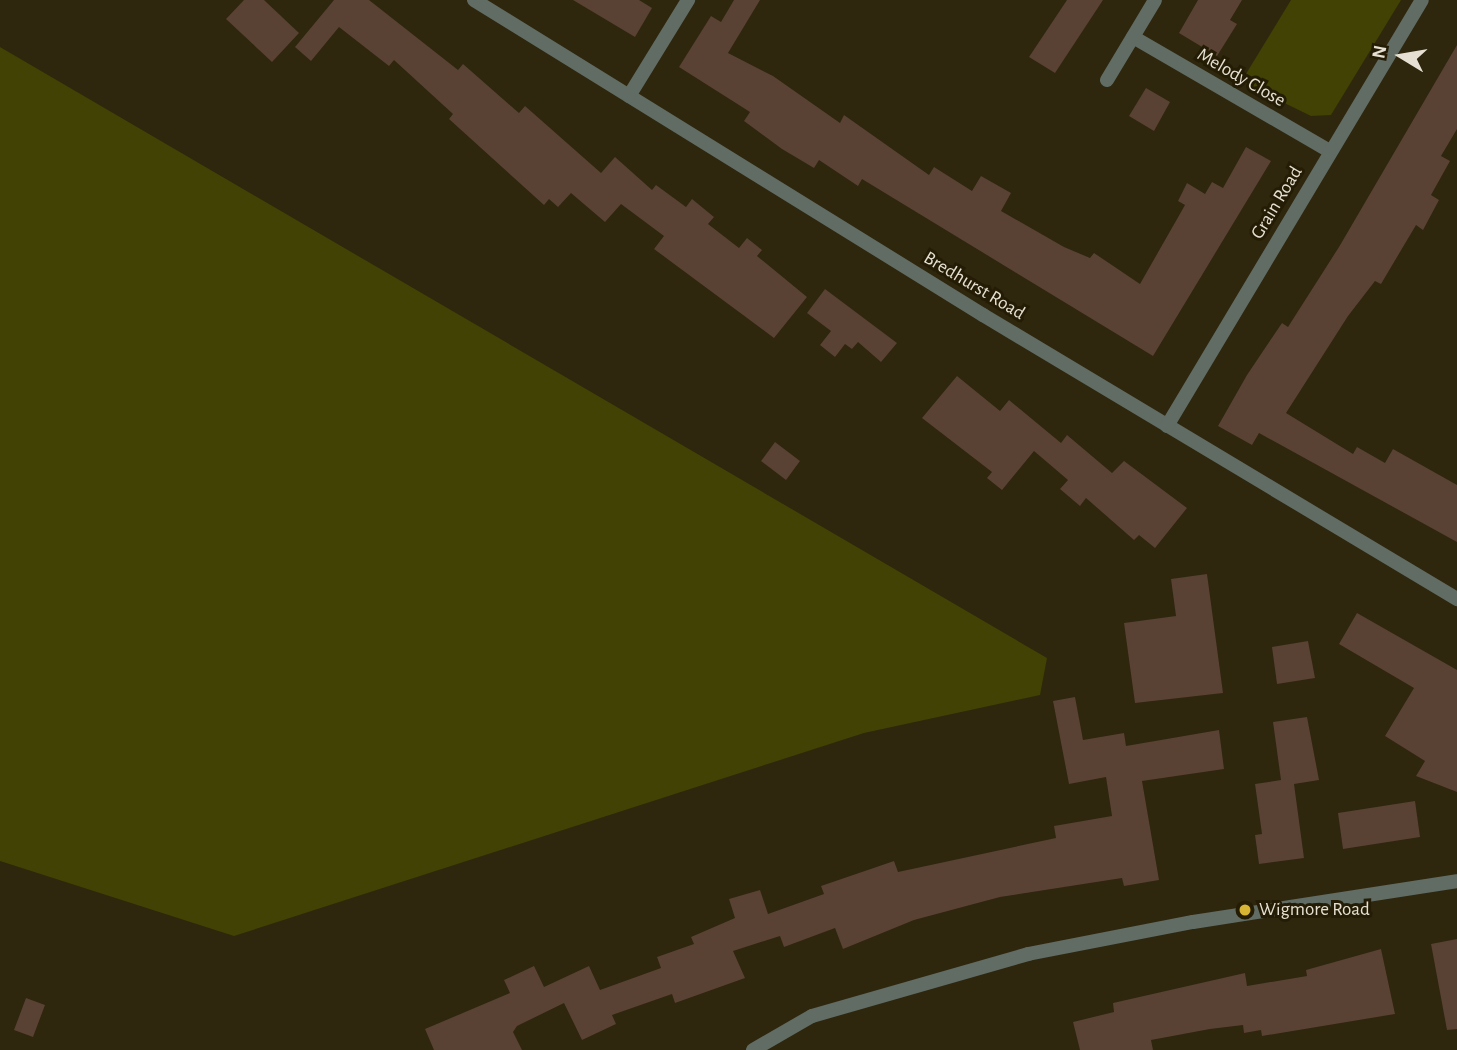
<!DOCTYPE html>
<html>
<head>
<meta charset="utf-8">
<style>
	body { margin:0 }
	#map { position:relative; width:1457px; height:1050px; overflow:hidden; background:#2e260d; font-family:"Alegreya Sans",sans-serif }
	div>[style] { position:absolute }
	.green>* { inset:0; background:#414203 }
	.building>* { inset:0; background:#594133 }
	.minor>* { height:14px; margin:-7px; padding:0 7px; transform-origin:7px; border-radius:7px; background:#606c64 }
	.tertiary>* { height:14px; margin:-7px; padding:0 7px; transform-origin:7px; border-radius:7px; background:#606c64 }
	.dots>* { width:19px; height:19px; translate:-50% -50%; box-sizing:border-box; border:4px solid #241c04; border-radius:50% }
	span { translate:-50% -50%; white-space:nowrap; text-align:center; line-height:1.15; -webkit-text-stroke:6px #241c04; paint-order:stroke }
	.street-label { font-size:19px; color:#e5e0d1 }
	.poi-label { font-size:19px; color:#e5e0d1 }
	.left { translate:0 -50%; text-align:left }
	.north { position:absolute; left:1366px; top:21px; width:70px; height:70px; -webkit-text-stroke:5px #241c04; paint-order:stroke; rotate:281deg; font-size:19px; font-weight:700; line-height:28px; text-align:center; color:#e5e0d1 }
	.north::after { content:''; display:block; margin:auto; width:24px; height:32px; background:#e5e0d1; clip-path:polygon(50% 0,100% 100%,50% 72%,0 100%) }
</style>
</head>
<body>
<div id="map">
	<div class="green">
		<i style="clip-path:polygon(1291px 0,1401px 0,1331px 115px,1311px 116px,1241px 82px)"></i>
		<i style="clip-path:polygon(0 47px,1047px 658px,1040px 695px,864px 733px,234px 936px,0 861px)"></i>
	</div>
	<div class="building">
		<i style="clip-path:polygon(244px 0,264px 0,299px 33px,272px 62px,226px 19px)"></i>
		<i style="clip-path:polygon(334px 0,369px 0,458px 70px,463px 64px,519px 113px,525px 106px,601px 173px,615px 157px,652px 190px,656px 185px,686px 207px,692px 199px,714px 217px,708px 224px,739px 248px,747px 238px,762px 250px,757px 256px,807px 297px,774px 338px,654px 249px,664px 236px,621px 204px,605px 222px,571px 193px,558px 207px,549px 199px,544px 205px,449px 119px,453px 114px,394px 60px,389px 66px,339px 27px,311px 61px,295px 47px)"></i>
		<i style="clip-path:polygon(573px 0,639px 0,652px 8px,635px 37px)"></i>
		<i style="clip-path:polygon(734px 0,760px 0,728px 53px,773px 76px,840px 123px,844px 115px,929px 175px,934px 167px,972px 191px,981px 176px,1011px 193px,1001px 211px,1064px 247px,1090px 258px,1094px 253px,1140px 284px,1185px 205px,1178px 201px,1187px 183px,1205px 194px,1212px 182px,1223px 188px,1246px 147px,1271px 161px,1153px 356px,862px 179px,858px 186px,819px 160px,814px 168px,782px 149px,744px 121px,750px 112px,679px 67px,711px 16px,721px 22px)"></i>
		<i style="clip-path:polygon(1067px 0,1103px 0,1055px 73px,1029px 57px)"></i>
		<i style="clip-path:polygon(1198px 0,1242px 0,1230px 20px,1237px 24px,1217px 56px,1179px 33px)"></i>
		<i style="clip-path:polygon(1457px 45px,1457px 129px,1441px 156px,1450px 161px,1431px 195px,1439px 200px,1423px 230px,1416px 225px,1381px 284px,1375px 281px,1348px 316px,1286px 413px,1353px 454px,1357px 447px,1385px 463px,1393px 449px,1457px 485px,1457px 542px,1259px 433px,1252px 445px,1218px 426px,1247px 375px,1282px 323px,1288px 327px,1339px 247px)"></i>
		<i style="clip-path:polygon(1146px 88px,1170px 102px,1154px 131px,1129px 116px)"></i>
		<i style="clip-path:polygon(825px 289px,897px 343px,881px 362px,858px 342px,852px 349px,845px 344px,835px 357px,820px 345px,831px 331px,807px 313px)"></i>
		<i style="clip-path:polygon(957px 376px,1000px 411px,1009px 400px,1061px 443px,1067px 435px,1112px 473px,1124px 461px,1187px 508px,1155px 548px,1139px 535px,1134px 540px,1086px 498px,1080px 506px,1060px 489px,1068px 480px,1034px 451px,1002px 490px,987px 478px,992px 472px,922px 418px)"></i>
		<i style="clip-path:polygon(775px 442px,800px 461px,786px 480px,761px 461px)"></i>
		<i style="clip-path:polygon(1207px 574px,1223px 693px,1135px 703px,1124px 623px,1176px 616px,1171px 579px)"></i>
		<i style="clip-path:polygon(1357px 613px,1457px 670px,1457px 792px,1416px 776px,1425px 761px,1385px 736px,1414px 688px,1339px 644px)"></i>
		<i style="clip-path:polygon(1308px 641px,1315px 678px,1277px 684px,1272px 647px)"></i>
		<i style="clip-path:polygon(1075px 697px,1083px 740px,1124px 733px,1126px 746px,1219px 730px,1224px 769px,1142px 781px,1159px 880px,1124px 886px,1122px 878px,1000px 897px,914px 920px,843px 949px,835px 928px,784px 947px,780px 936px,733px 951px,745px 978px,675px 1003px,672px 994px,612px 1015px,616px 1024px,582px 1040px,564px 1003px,517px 1026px,513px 1032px,522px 1050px,434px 1050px,425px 1029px,510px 993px,504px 980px,534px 966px,544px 987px,589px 966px,600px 990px,661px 968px,657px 957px,694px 944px,691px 937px,735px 918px,729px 899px,760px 890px,768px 914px,824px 894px,821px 886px,894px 861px,898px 872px,1056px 838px,1054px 826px,1112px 816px,1106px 777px,1069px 784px,1053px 701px)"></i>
		<i style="clip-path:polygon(1307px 717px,1319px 780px,1294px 784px,1304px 858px,1259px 864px,1255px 835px,1262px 834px,1255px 784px,1281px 780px,1273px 722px)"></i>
		<i style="clip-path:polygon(1415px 801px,1420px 837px,1343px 849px,1338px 813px)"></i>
		<i style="clip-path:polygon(1457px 939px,1457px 1029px,1447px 1030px,1431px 944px)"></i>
		<i style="clip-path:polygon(1381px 949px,1395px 1014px,1262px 1036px,1261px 1030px,1244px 1033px,1243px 1025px,1210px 1029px,1151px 1040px,1153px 1050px,1080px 1050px,1073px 1022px,1114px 1012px,1113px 1003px,1245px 973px,1247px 986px,1307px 976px,1306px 970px)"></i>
		<i style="clip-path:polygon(26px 998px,45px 1005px,33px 1037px,14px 1030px)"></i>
	</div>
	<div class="minor">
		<i style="left:474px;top:0;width:599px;rotate:31.75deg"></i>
		<i style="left:983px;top:315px;width:553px;rotate:30.93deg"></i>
		<i style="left:1133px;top:37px;width:228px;rotate:30.1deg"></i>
		<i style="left:1107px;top:80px;width:93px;rotate:-59deg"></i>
		<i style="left:629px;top:96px;width:113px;rotate:-58.4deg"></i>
		<i style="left:1167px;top:426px;width:496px;rotate:-59.1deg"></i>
	</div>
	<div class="tertiary">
		<i style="left:753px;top:1050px;width:68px;rotate:-30deg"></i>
		<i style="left:812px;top:1016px;width:225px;rotate:-16deg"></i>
		<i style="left:1028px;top:954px;width:168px;rotate:-11deg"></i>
		<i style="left:1193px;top:922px;width:267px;rotate:-8.8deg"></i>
	</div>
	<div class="dots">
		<i style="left:1245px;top:910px;background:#d7b434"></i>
	</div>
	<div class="street-label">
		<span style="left:1241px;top:78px;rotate:30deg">Melody Close</span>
		<span style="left:1277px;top:203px;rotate:-59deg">Grain Road</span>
		<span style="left:974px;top:286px;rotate:31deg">Bredhurst Road</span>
	</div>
	<div class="poi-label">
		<span class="left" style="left:1259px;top:910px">Wigmore Road</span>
	</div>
	<div class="north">N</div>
</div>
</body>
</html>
